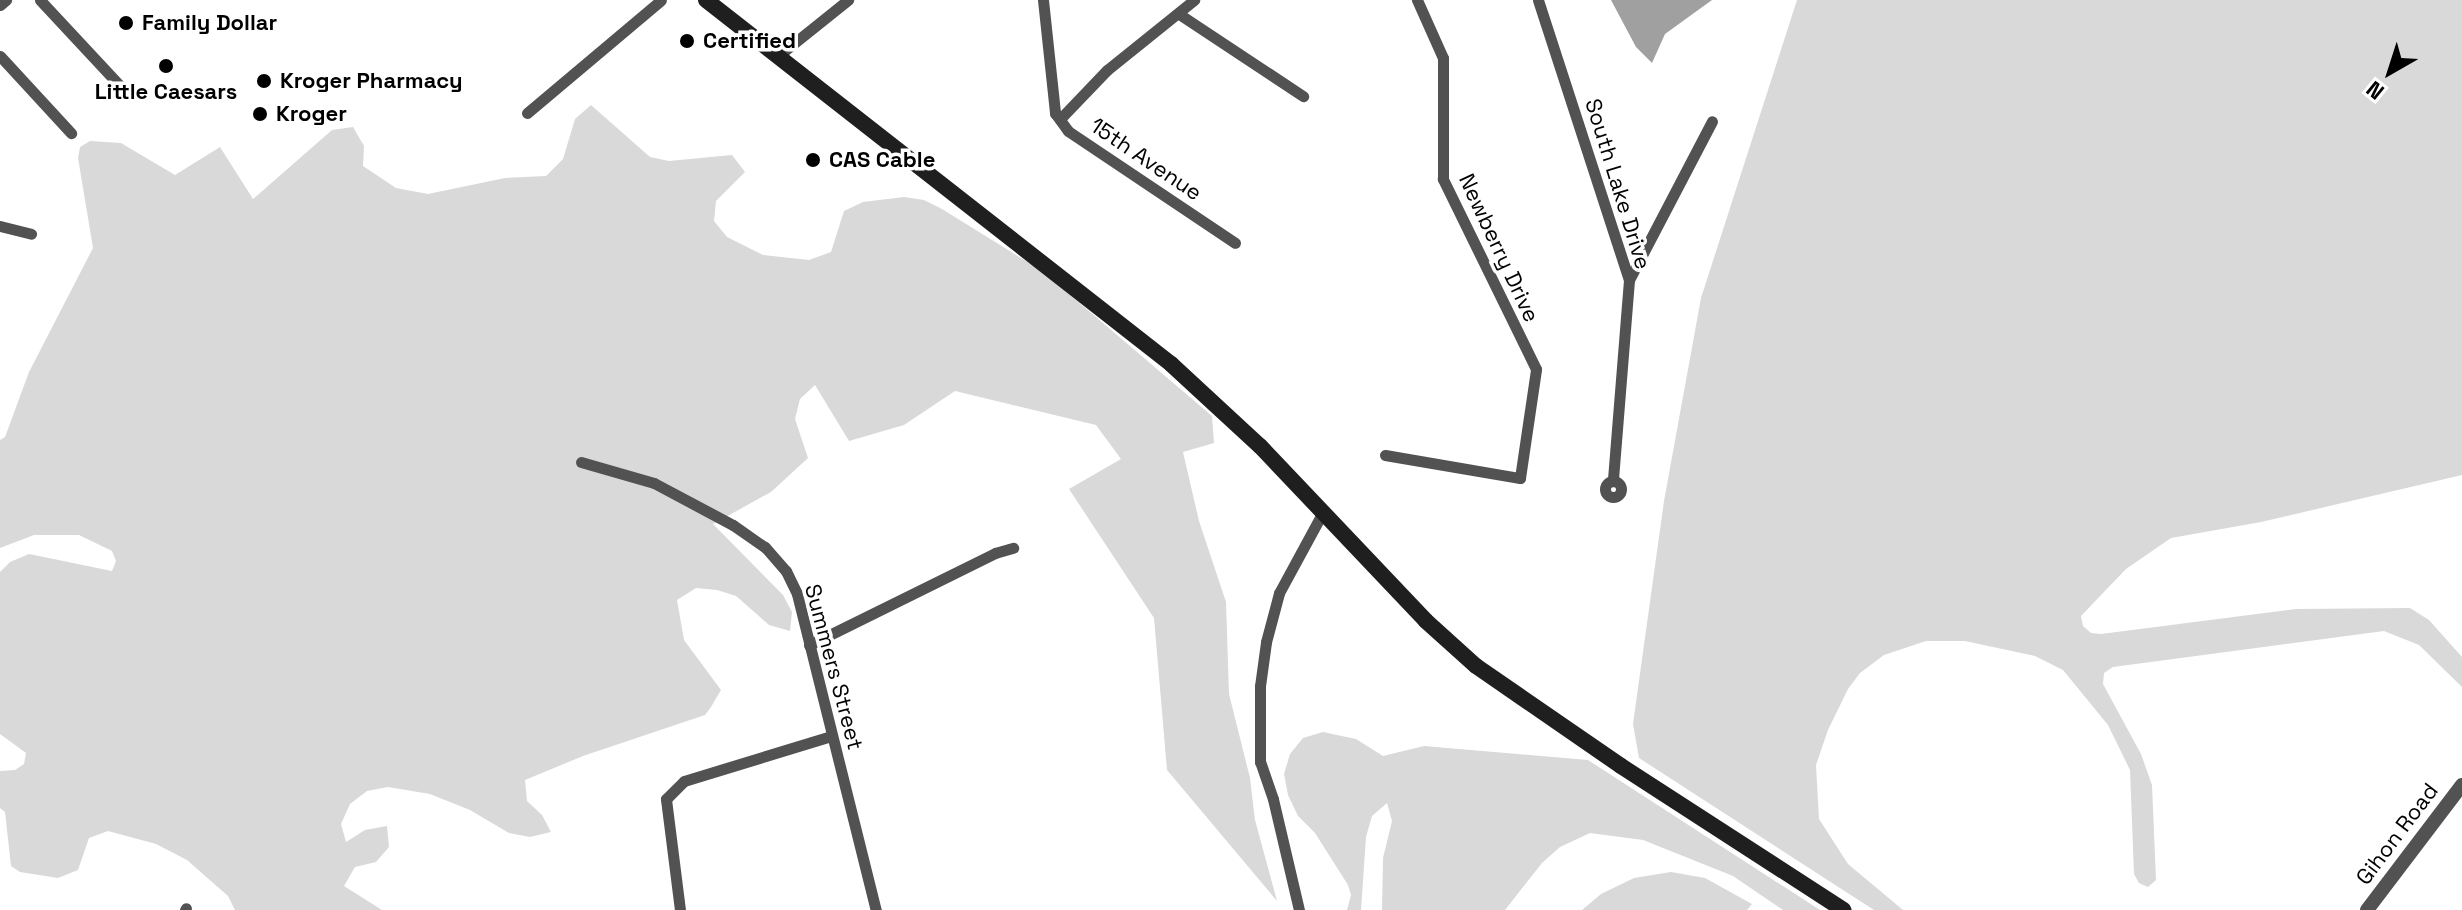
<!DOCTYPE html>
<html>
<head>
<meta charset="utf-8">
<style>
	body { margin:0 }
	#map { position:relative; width:2462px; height:910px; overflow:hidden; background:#fff; font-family:"Space Grotesk",sans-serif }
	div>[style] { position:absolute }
	.green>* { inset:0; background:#d9d9d9 }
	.water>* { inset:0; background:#a0a0a0 }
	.minor>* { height:11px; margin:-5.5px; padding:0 5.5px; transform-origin:5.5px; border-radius:5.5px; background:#525252 }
	.minor>.ring { margin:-5.5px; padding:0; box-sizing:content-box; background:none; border:11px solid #525252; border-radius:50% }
	.tertiary>* { height:14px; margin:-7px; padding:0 7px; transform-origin:7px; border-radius:7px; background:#525252 }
	.secondary>* { height:16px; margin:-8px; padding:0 8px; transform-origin:8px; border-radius:8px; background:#1f1f1f }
	.dots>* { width:22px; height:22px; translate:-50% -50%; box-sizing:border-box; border:4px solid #fff; border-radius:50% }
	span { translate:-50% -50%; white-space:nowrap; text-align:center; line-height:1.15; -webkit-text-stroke:7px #fff; paint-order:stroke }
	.poi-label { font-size:22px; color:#000; font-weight:700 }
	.left { translate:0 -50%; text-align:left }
	.street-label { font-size:22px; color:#000 }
	.north { position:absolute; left:2350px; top:32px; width:80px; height:80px; -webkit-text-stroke:6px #fff; paint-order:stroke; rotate:219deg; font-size:22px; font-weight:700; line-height:32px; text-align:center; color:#000 }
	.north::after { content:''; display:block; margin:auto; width:28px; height:36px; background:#000; clip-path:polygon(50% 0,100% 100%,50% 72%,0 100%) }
</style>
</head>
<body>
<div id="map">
	<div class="green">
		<i style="clip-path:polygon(1797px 0,2462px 0,2462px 475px,2261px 522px,2171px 538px,2126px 569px,2081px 616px,2083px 626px,2091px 633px,2101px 634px,2296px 609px,2410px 608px,2429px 620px,2462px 657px,2462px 687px,2419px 645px,2384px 631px,2113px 667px,2104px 673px,2103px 684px,2141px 754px,2152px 785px,2156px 880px,2148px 887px,2139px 883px,2134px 874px,2130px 770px,2108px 725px,2063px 670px,2035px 656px,1965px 641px,1926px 641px,1884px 655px,1860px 673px,1848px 689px,1828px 730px,1816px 765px,1819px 819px,1848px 864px,1903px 910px,1874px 910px,1639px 758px,1633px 724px,1664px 501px,1701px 298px)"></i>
		<i style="clip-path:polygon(591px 105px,650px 157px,669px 161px,732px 155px,745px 172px,716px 201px,714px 221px,727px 237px,763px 255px,809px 260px,831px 252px,844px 211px,863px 202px,904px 197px,924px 200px,942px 209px,1042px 271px,1212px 416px,1214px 443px,1183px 452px,1199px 521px,1226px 602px,1229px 694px,1250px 778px,1255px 820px,1277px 901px,1167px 770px,1154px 618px,1069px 489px,1121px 459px,1096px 425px,955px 391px,904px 425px,849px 441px,815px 385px,800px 399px,795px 419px,808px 458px,771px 492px,713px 524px,783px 595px,792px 612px,790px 631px,769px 625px,736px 596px,717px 590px,696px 588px,677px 600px,684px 640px,721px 690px,711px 707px,705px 715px,583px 756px,525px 780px,527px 801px,542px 815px,551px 832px,530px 837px,509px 833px,470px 810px,430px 794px,388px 787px,367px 791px,350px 804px,341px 824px,346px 842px,365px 830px,387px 826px,389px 847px,376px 862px,355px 867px,344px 886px,382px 910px,235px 910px,228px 896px,187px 860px,156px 844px,108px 831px,89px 838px,78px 870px,58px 878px,20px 872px,11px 866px,5px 812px,0 808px,0 771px,15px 770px,24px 764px,26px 753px,0 734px,0 572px,10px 562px,29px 554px,112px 571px,116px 561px,112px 551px,79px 535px,34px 535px,0 548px,0 440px,5px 437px,29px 372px,93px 248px,78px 158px,80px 147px,90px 141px,121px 143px,175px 175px,220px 147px,253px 199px,332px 130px,353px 127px,364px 146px,363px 166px,396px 188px,428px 194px,505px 178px,546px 176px,563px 159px,575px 119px)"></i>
		<i style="clip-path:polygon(1323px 732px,1356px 739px,1383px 756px,1424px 746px,1588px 760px,1820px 910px,1783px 910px,1733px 876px,1643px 840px,1590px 833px,1560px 847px,1542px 863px,1505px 910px,1382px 910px,1383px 858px,1392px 821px,1387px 803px,1372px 816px,1366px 837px,1361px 910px,1347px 910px,1351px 895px,1348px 885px,1315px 833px,1298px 816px,1288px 795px,1284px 774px,1290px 754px,1303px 738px)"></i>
		<i style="clip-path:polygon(1671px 872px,1705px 878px,1752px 904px,1747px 910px,1582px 910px,1601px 894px,1634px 878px)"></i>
	</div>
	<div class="water">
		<i style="clip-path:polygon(1611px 0,1712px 0,1665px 34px,1652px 63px,1636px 47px)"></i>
	</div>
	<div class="minor">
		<i style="left:40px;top:0;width:123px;rotate:47deg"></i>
		<i style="left:1043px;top:0;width:114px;rotate:83.9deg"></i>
		<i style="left:1055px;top:113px;width:22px;rotate:54deg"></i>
		<i style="left:1068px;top:131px;width:201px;rotate:33.8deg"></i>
		<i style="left:1538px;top:0;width:294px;rotate:72deg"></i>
		<i style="left:1629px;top:280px;width:202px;rotate:94.6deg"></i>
		<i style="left:0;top:5px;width:8px;rotate:-40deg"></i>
		<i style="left:1179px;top:14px;width:149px;rotate:33.5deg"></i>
		<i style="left:0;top:56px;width:105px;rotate:47.3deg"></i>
		<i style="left:778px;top:56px;width:90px;rotate:-38.7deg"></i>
		<i style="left:527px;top:113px;width:175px;rotate:-40.1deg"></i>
		<i style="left:1060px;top:119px;width:68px;rotate:-46.2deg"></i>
		<i style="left:1107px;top:70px;width:112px;rotate:-38.8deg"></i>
		<i style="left:0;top:226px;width:32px;rotate:14deg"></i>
		<i style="left:1629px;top:280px;width:179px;rotate:-62.4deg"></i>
		<i style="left:1385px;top:455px;width:137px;rotate:9.7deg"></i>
		<i style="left:1520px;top:478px;width:110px;rotate:-81.6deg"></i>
		<i style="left:1536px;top:369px;width:212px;rotate:-116.1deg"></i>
		<i style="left:1443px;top:179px;width:121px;rotate:-90deg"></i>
		<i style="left:1443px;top:58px;width:64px;rotate:-114.1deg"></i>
		<i style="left:581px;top:462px;width:76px;rotate:16deg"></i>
		<i style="left:654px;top:483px;width:89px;rotate:28deg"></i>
		<i style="left:733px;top:525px;width:39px;rotate:35deg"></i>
		<i style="left:765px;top:547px;width:32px;rotate:49deg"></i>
		<i style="left:786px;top:571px;width:25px;rotate:64deg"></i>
		<i style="left:797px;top:594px;width:326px;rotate:76deg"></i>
		<i class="ring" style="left:1605px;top:481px;width:5px;height:5px"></i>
		<i style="left:809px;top:645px;width:208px;rotate:-26.3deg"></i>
		<i style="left:995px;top:553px;width:19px;rotate:-16deg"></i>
		<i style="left:185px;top:910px;width:2px;rotate:-63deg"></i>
		<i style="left:680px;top:910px;width:112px;rotate:-97.2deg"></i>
		<i style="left:666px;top:799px;width:25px;rotate:-45deg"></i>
		<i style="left:684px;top:781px;width:154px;rotate:-17deg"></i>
		<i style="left:1299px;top:910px;width:114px;rotate:-103.2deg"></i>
		<i style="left:1273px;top:799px;width:39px;rotate:-109deg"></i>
		<i style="left:1260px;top:762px;width:76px;rotate:-90deg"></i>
		<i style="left:1260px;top:686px;width:44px;rotate:-82.2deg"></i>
		<i style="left:1266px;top:642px;width:51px;rotate:-75.1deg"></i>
		<i style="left:1279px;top:593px;width:92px;rotate:-61.5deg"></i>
	</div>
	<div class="tertiary">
		<i style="left:2367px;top:910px;width:157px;rotate:-52.8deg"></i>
	</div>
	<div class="secondary">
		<i style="left:706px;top:0;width:591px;rotate:38.05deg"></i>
		<i style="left:1171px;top:364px;width:121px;rotate:42.7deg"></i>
		<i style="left:1260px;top:446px;width:241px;rotate:46.5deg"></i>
		<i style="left:1426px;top:621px;width:67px;rotate:42deg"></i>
		<i style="left:1476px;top:666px;width:176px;rotate:34.6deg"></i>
		<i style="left:1621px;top:766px;width:265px;rotate:32.9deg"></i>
	</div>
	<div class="dots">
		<i style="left:126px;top:23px;background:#000"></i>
		<i style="left:687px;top:41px;background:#000"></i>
		<i style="left:166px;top:66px;background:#000"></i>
		<i style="left:264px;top:81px;background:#000"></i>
		<i style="left:260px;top:114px;background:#000"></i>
		<i style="left:813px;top:160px;background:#000"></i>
	</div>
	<div class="poi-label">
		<span class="left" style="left:142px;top:23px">Family Dollar</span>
		<span class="left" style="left:703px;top:41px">Certified</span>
		<span class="left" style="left:280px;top:81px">Kroger Pharmacy</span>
		<span style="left:166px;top:92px">Little Caesars</span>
		<span class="left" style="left:276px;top:114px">Kroger</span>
		<span class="left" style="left:829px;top:160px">CAS Cable</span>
	</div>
	<div class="street-label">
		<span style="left:1146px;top:159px;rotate:34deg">15th Avenue</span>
		<span style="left:1618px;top:184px;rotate:73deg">South Lake Drive</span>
		<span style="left:1499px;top:248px;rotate:65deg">Newberry Drive</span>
		<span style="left:834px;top:667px;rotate:75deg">Summers Street</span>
		<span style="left:2397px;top:834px;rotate:-53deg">Gihon Road</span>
	</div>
	<div class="north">N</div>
</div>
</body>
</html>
